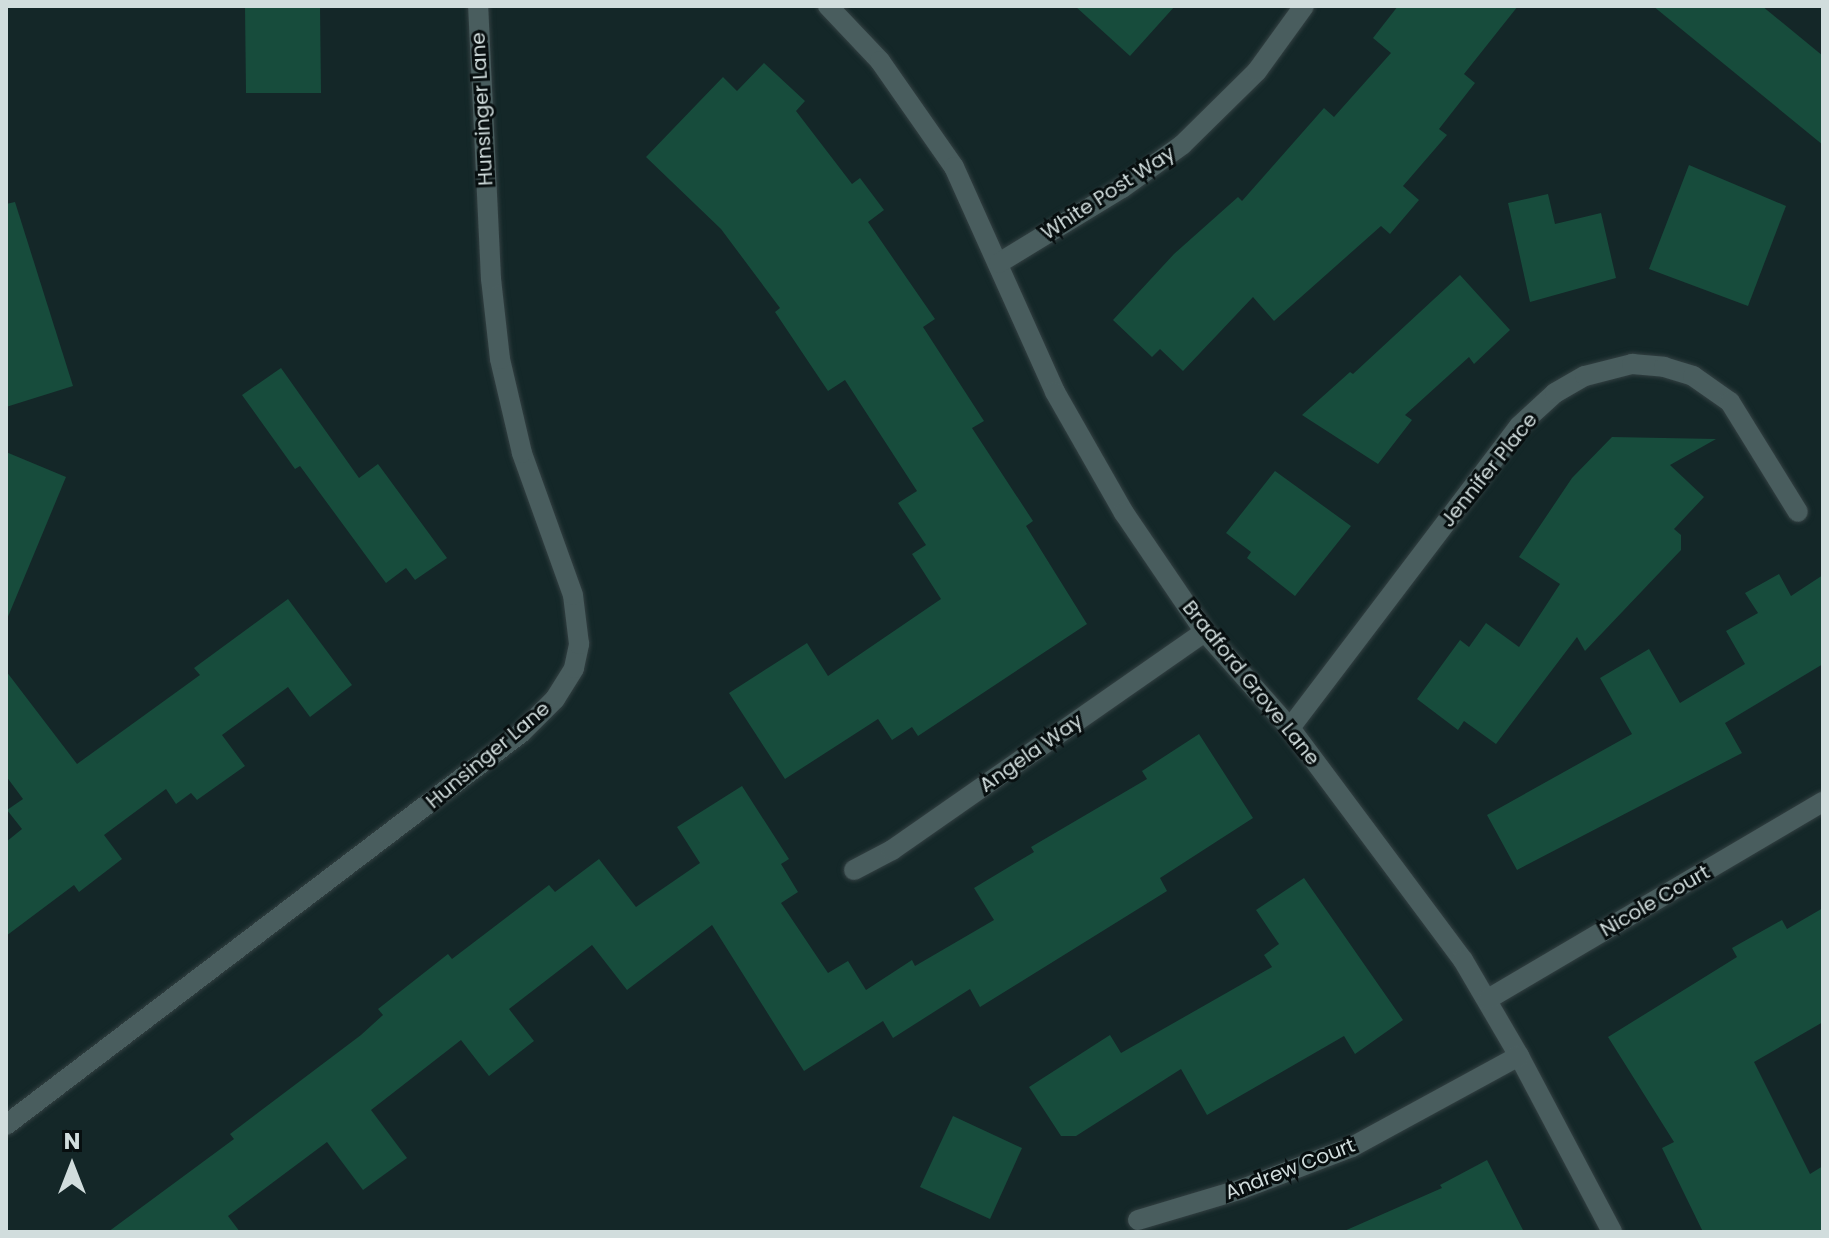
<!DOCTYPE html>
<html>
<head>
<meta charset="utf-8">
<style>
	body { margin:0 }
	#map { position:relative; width:1829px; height:1238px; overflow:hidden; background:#142728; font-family:Poppins,sans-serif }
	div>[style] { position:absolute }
	.building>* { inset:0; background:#174c3c }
	.roads { filter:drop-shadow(0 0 2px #334042) drop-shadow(0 0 2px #334042) }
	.minor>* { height:20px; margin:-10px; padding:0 10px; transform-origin:10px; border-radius:10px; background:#495d5e }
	span { translate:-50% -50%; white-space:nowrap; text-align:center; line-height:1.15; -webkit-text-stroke:6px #070e0f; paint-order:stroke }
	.street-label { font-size:20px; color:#d1dddd }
	.frame { position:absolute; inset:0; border:8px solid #d1dddd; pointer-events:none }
	.north { position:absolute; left:32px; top:1126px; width:80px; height:80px; -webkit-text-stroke:6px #070e0f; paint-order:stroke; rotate:0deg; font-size:22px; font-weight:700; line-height:32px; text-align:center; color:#d1dddd }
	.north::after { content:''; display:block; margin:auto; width:28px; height:36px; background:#d1dddd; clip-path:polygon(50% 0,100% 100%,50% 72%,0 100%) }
</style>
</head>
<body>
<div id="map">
	<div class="building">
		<i style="clip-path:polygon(245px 6px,320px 6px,321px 93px,246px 93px)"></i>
		<i style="clip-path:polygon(1075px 6px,1175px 6px,1130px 56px)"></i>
		<i style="clip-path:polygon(1398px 6px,1518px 6px,1464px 74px,1475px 83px,1439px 129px,1447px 135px,1403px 186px,1419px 200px,1390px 234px,1381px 226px,1274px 321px,1253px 297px,1183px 371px,1160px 349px,1152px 357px,1113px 320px,1174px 254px,1238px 197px,1242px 201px,1324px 108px,1334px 117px,1391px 53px,1373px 38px)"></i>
		<i style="clip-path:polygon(1653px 6px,1762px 6px,1823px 56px,1823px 145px)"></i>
		<i style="clip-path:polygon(764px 63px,805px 101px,796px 111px,852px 184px,860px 178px,884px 210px,868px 222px,935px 319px,923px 327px,984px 421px,972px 428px,1033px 521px,1026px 526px,1087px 624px,918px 736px,912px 727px,892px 740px,878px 719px,785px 779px,729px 693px,807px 643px,828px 676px,941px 599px,912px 554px,926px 545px,898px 503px,917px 491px,845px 380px,828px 391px,775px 312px,780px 308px,721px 229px,646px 157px,723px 77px,737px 91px)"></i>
		<i style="clip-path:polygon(1689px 165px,1786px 206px,1748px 306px,1649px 269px)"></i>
		<i style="clip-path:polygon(1548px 194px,1555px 224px,1601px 213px,1616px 278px,1530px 302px,1508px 203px)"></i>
		<i style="clip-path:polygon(15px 202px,73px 386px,6px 407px,6px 204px)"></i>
		<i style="clip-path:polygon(1460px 275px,1510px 330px,1474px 364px,1469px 357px,1405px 415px,1412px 420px,1378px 464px,1302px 415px,1350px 372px,1353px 374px)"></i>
		<i style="clip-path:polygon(281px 368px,359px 478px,378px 464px,447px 558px,415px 580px,406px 568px,386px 583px,300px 466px,295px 469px,242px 395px)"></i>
		<i style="clip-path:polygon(1612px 437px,1716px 439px,1670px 465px,1704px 497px,1674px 529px,1681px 535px,1681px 550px,1585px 651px,1577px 637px,1496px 744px,1464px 721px,1458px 730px,1417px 699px,1460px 640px,1469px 647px,1486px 623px,1519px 647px,1560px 584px,1519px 557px,1572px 478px)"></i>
		<i style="clip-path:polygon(6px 452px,66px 477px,7px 619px,6px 619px)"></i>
		<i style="clip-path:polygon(1275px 471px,1351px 526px,1295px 596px,1247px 558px,1251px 552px,1226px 533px)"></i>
		<i style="clip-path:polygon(1779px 574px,1791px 596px,1823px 575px,1823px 664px,1725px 723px,1742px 753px,1517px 870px,1487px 815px,1632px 734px,1600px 678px,1649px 649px,1680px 703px,1745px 664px,1726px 631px,1758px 613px,1745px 593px)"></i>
		<i style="clip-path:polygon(288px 599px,352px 685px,310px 717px,288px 687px,222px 735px,245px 766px,197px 800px,191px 793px,176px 804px,166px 789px,104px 835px,122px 859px,79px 892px,74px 885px,6px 936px,6px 842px,22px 829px,7px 810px,23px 799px,6px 776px,6px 671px,77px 764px,200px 675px,194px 668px)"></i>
		<i style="clip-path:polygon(1199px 734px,1253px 818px,1160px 878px,1167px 891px,980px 1007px,970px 989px,893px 1038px,883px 1021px,804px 1071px,712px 925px,627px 990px,592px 945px,509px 1009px,534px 1041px,489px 1076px,461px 1040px,371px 1110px,407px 1158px,363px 1190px,327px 1142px,228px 1216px,240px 1232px,108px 1232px,234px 1139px,230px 1134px,361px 1035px,383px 1015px,378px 1009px,448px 954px,452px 959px,549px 885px,555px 892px,599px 859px,636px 907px,700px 863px,677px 827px,742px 786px,789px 859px,781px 864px,798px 892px,781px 903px,828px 973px,848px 961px,866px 990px,912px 960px,915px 966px,994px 920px,974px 888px,1034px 852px,1031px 847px,1147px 779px,1142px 771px)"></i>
		<i style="clip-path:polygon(1304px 878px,1403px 1020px,1355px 1054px,1344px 1036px,1207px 1115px,1181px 1069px,1076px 1136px,1061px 1136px,1029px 1087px,1110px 1035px,1121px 1053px,1272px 967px,1264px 955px,1279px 944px,1256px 910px)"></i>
		<i style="clip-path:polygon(1823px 908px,1823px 1022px,1754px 1062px,1810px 1174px,1823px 1166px,1823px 1232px,1703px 1232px,1662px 1148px,1674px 1142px,1608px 1037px,1737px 957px,1732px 948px,1782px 920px,1787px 929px)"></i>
		<i style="clip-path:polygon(953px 1116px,1022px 1148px,990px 1219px,920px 1187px)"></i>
		<i style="clip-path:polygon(1487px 1160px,1524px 1232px,1342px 1232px,1442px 1188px,1440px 1185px)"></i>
	</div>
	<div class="roads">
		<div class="minor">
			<i style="left:828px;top:6px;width:76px;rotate:46.6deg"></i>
			<i style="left:880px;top:61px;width:129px;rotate:55.1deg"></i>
			<i style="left:954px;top:167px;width:247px;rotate:65.8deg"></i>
			<i style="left:1055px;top:392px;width:139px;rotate:60.3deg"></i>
			<i style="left:1124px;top:513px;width:144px;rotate:55.8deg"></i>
			<i style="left:1205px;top:632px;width:128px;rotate:48.5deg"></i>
			<i style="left:1290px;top:728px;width:289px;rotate:53.3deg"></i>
			<i style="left:1463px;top:960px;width:111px;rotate:59.7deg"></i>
			<i style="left:1519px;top:1056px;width:199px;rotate:62.1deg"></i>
			<i style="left:999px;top:263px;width:144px;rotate:-31.4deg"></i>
			<i style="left:1122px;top:188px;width:74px;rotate:-35.6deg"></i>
			<i style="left:1182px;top:145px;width:105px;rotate:-44.6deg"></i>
			<i style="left:1257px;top:71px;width:80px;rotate:-54.1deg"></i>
			<i style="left:1290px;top:728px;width:379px;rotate:-52.8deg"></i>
			<i style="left:1519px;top:426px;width:49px;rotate:-42.5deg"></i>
			<i style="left:1555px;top:393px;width:34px;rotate:-30deg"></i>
			<i style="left:1585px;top:376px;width:49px;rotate:-14.3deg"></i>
			<i style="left:1632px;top:364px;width:32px;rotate:5deg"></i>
			<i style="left:1664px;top:367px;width:30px;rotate:17deg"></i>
			<i style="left:1693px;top:376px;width:45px;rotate:35.1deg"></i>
			<i style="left:1730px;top:402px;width:129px;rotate:58.3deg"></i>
			<i style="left:854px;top:870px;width:43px;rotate:-27.8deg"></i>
			<i style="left:892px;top:850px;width:381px;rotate:-34.9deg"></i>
			<i style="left:1488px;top:999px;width:389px;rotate:-30.5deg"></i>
			<i style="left:6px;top:1125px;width:647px;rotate:-37.28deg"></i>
			<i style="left:521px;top:733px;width:48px;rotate:-45deg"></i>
			<i style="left:555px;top:699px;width:36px;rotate:-58deg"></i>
			<i style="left:574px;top:668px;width:25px;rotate:-78deg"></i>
			<i style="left:579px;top:644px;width:49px;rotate:-97deg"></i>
			<i style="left:573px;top:595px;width:151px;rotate:-109.8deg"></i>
			<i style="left:522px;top:453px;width:97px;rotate:-103.2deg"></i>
			<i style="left:500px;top:359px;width:81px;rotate:-96.4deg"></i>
			<i style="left:491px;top:279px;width:273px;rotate:-92.7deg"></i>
			<i style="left:1138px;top:1220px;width:109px;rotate:-16.6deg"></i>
			<i style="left:1242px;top:1189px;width:118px;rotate:-20.9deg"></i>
			<i style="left:1352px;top:1147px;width:190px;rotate:-28.6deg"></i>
		</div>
	</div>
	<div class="street-label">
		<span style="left:482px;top:109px;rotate:-93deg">Hunsinger Lane</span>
		<span style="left:1108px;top:193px;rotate:-33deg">White Post Way</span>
		<span style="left:1489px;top:470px;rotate:-51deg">Jennifer Place</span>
		<span style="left:1251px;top:683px;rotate:51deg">Bradford Grove Lane</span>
		<span style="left:1031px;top:753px;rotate:-35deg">Angela Way</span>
		<span style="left:488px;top:755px;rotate:-40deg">Hunsinger Lane</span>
		<span style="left:1655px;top:901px;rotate:-30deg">Nicole Court</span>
		<span style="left:1290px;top:1169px;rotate:-21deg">Andrew Court</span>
	</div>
	<div class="frame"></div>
	<div class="north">N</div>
</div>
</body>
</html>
